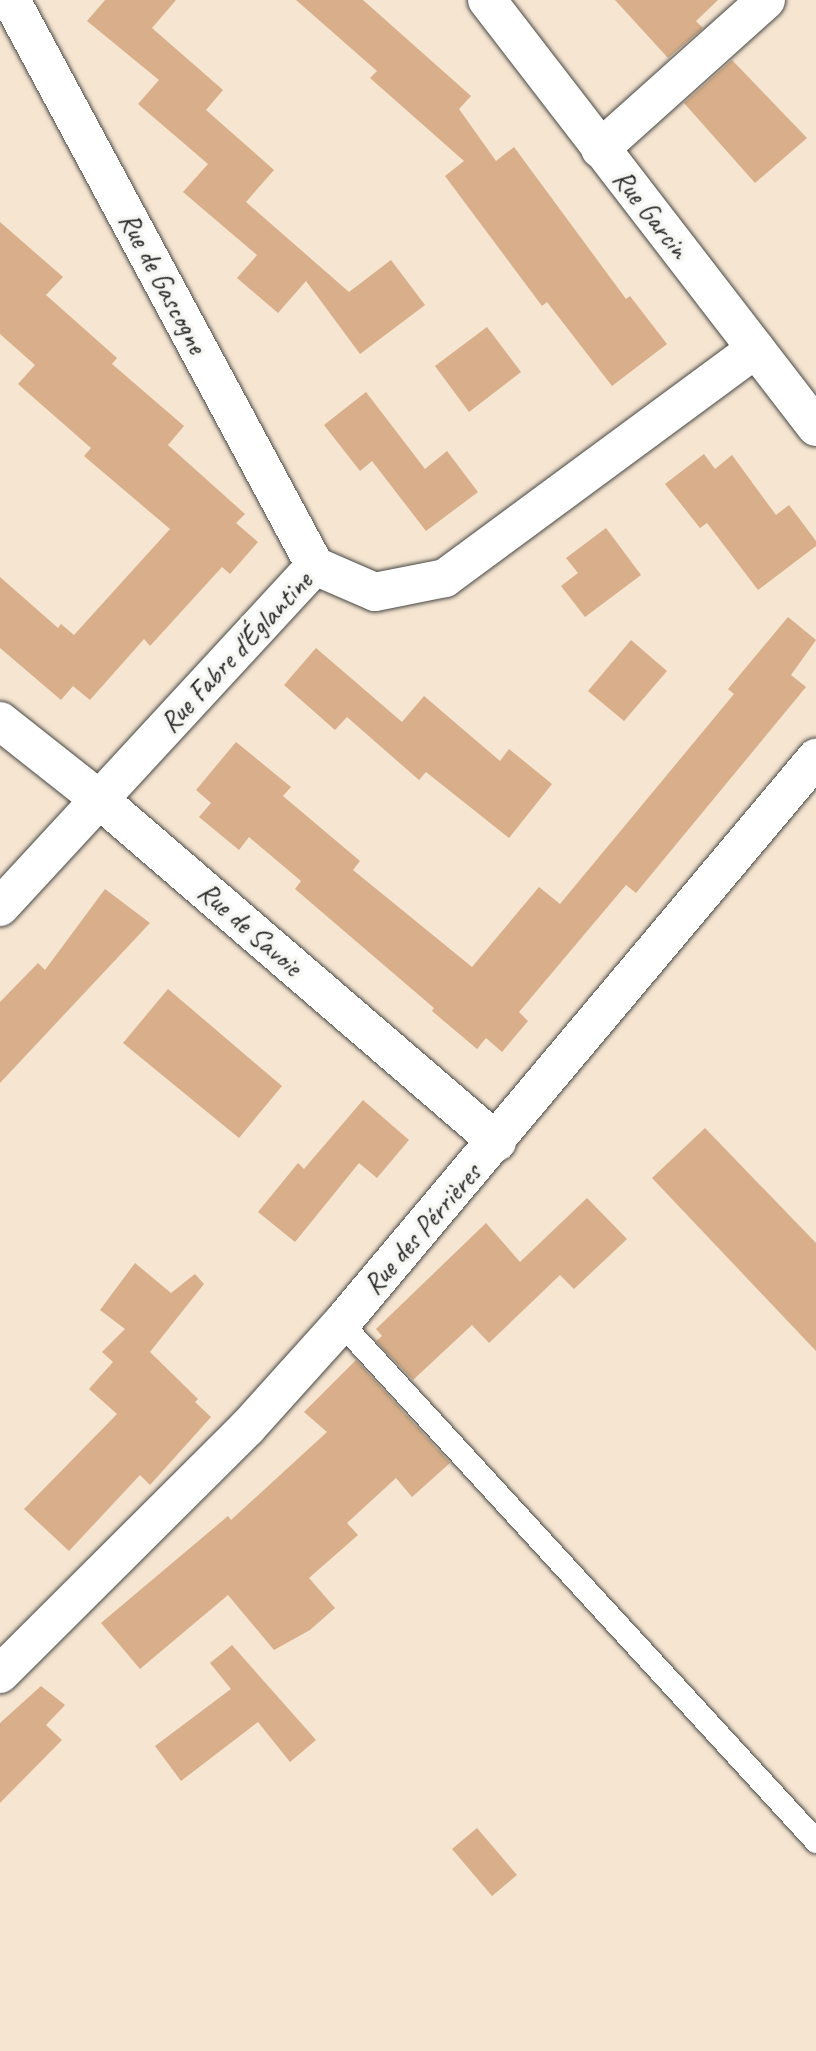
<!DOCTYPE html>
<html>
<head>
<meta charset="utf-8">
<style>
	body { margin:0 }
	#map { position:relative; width:816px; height:2051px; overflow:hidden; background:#f5e5d1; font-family:Caveat,sans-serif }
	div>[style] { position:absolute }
	.building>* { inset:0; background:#d8af8a }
	.roads { filter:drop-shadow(0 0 2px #494744) drop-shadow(0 0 2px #494744) }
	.service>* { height:23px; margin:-11.5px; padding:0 11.5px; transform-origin:11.5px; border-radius:11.5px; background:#fff }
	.minor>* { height:38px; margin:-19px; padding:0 19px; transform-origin:19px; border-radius:19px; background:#fff }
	span { translate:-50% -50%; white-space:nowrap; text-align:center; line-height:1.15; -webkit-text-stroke:7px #f6f6f2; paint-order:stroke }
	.street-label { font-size:28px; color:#2b2b2b }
</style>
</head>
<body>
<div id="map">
	<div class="building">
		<i style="clip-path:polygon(105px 0,176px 0,152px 28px,223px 90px,206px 110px,274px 170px,246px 202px,349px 292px,391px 260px,425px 305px,360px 354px,306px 281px,278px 313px,237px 278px,257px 255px,183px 192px,208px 164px,138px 104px,159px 80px,87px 21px)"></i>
		<i style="clip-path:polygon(296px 0,363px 0,471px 96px,459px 109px,496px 161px,514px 147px,626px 299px,630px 296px,667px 344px,612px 386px,547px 302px,542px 306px,445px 176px,464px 161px,370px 78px,377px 71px)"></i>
		<i style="clip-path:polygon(615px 0,718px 0,696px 21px,703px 28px,668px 58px)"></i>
		<i style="clip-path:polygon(732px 60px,807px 138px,755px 183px,684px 103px)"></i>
		<i style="clip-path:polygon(0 222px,63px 277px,46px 295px,117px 358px,112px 364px,184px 426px,168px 445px,245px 514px,236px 523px,258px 542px,230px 574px,222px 567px,150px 646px,144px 639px,90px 700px,73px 686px,61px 700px,0 648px,0 577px,58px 628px,61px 624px,74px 635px,170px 529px,84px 456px,91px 448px,18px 384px,35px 365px,0 334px)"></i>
		<i style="clip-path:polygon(487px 327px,521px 372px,469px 412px,435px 366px)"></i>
		<i style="clip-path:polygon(366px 392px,425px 469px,447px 451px,478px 492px,426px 531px,372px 461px,360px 471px,324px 425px)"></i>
		<i style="clip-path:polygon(704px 454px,715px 469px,732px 455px,776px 515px,789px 505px,816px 541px,816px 546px,758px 590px,707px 523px,700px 528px,665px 484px)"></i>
		<i style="clip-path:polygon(606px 528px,641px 575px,585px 617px,561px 586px,578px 573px,566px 558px)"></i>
		<i style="clip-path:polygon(788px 617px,816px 640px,791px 675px,806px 687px,636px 893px,626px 885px,519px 1012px,528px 1021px,502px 1052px,486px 1038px,477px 1049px,432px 1011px,434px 1008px,295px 889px,301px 881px,249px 837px,239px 850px,199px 817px,211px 803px,196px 790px,236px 742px,291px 787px,283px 796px,360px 861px,353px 870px,472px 967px,539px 887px,560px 904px,734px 694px,728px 689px)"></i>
		<i style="clip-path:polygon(631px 640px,667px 671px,624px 721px,588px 691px)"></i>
		<i style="clip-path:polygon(316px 648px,402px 722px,424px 696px,500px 761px,509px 749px,552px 784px,509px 838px,426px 772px,419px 780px,347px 717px,335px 730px,284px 685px)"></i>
		<i style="clip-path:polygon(105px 889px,150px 923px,0 1083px,0 1002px,38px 963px,45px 970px)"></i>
		<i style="clip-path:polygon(168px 989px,282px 1086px,239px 1138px,123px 1043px)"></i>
		<i style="clip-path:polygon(363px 1100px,409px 1140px,377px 1178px,359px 1163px,295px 1242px,258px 1212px,298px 1163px,304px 1169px)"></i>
		<i style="clip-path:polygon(705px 1128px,816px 1243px,816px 1351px,652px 1178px)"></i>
		<i style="clip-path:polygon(587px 1198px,627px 1239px,574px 1289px,560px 1275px,489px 1343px,472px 1325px,413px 1380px,376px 1341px,382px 1336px,376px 1329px,486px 1223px,520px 1262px)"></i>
		<i style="clip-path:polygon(135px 1263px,171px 1293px,195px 1274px,204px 1284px,150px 1352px,198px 1399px,195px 1402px,211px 1417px,150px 1485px,140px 1475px,69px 1551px,24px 1509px,117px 1414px,89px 1389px,113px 1362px,102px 1352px,125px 1329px,100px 1310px)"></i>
		<i style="clip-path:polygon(356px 1360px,450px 1463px,412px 1497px,396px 1478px,347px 1523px,358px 1535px,309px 1578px,335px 1608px,310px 1630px,274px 1650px,228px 1595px,140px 1669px,101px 1623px,228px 1516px,231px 1520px,327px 1432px,304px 1412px)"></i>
		<i style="clip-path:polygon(232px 1645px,316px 1740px,290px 1762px,258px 1722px,181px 1781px,155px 1746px,231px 1689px,210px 1663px)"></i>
		<i style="clip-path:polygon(41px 1686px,65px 1705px,46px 1725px,62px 1740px,0 1803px,0 1723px)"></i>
		<i style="clip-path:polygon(477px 1828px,517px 1875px,492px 1896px,452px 1849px)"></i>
	</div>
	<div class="roads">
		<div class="service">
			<i style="left:341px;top:1323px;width:703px;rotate:47.48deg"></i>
		</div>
		<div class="minor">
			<i style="left:11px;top:0;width:642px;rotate:61.76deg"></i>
			<i style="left:487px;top:0;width:539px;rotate:52.39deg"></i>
			<i style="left:600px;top:149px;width:223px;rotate:-41.9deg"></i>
			<i style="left:0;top:721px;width:127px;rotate:38.3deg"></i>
			<i style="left:100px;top:800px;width:524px;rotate:40.74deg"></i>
			<i style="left:0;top:907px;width:464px;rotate:-47.3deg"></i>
			<i style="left:315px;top:566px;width:65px;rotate:23.4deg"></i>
			<i style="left:375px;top:592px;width:71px;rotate:-11.3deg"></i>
			<i style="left:445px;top:578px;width:386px;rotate:-36.4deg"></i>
			<i style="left:0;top:1674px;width:349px;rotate:-44.9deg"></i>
			<i style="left:247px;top:1428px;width:147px;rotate:-48deg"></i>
			<i style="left:345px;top:1319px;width:733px;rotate:-49.98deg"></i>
		</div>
	</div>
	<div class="street-label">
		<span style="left:651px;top:214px;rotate:52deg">Rue Garcin</span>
		<span style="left:163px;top:283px;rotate:62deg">Rue de Gascogne</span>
		<span style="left:236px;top:652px;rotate:-47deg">Rue Fabre d'Églantine</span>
		<span style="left:250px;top:929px;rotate:41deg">Rue de Savoie</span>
		<span style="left:422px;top:1229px;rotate:-49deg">Rue des Pérrières</span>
	</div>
</div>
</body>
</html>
